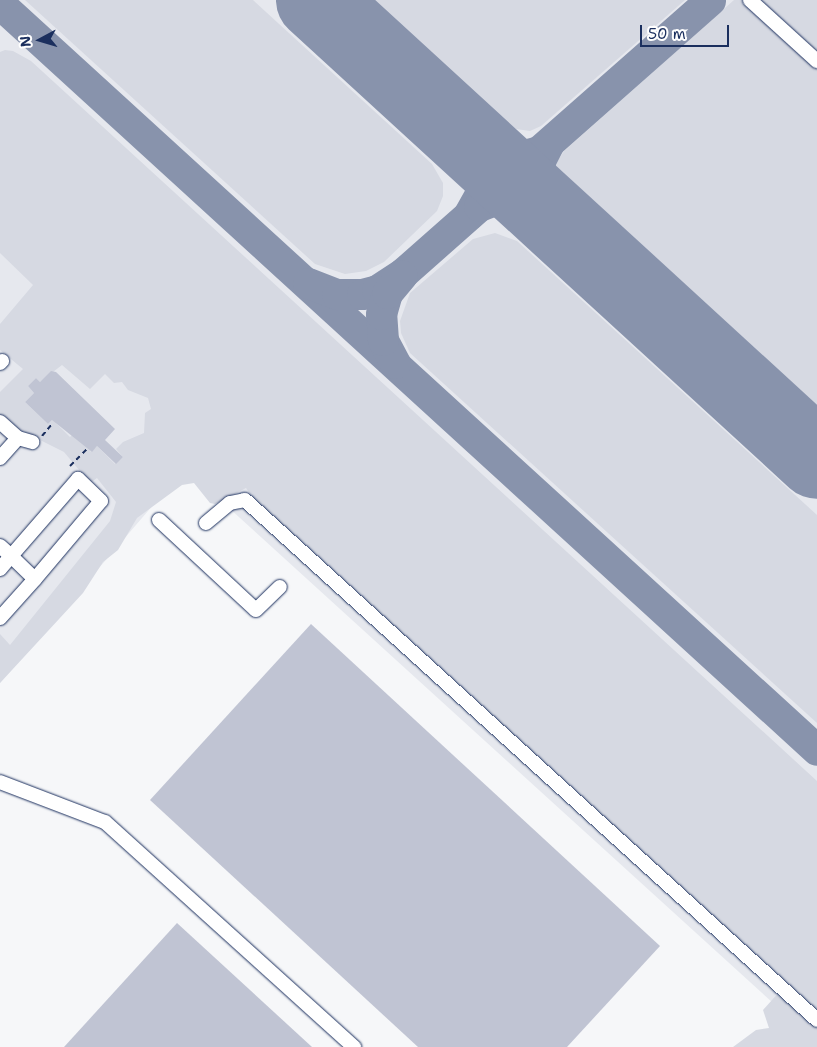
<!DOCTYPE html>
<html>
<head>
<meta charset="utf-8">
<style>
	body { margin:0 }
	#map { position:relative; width:817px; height:1047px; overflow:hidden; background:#f6f7f9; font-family:"Shantell Sans",sans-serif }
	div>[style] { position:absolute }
	.built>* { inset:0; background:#e6e8ee }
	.green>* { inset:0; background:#d6d9e2 }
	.stream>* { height:4px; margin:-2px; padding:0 2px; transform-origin:2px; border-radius:2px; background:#a9b0c1 }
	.taxiway>* { height:31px; margin:-15.5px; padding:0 15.5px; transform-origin:15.5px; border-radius:15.5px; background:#8893ac }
	.runway>* { height:80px; margin:-40px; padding:0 40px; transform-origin:40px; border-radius:40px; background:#8893ac }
	.building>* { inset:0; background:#c0c4d3 }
	.path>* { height:2px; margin-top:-1px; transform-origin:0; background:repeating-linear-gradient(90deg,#1b2f5e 0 5px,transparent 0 9px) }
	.roads { filter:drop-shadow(0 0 1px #1b2f5e) drop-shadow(0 0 1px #1b2f5e) }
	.minor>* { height:14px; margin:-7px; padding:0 7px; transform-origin:7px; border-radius:7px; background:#fff }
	span { translate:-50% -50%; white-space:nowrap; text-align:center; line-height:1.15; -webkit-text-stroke:4px #fff; paint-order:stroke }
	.north { position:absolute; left:15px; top:15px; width:50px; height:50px; -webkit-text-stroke:4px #fff; paint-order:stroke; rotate:264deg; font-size:14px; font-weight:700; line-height:20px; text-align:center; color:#1b2f5e }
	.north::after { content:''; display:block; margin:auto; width:18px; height:22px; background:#1b2f5e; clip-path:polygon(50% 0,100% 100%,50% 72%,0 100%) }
	.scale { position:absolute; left:640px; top:25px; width:89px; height:22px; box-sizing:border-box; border:2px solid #1b2f5e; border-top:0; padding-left:6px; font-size:15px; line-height:18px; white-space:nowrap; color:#1b2f5e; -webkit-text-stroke:4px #fff; paint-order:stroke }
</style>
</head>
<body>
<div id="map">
	<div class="built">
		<i style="clip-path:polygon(0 0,817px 0,817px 1043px,185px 468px,0 683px)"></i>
	</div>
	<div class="green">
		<i style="clip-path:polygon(25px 0,253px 0,432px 164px,443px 183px,443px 196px,437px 211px,384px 262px,366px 271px,345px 274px,315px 264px)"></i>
		<i style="clip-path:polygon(373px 0,685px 0,541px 126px,530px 131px,516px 129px,504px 120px)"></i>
		<i style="clip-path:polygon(734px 0,742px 0,757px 12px,817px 67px,817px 405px,555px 165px,564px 151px)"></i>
		<i style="clip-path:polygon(756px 0,817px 0,817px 58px)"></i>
		<i style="clip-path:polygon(evenodd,5px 50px,13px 51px,31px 61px,817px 781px,817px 1015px,254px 500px,246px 488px,215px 504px,210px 503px,194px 483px,182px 485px,137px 518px,118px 550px,103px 562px,83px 593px,0 683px,0 634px,10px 645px,110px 521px,116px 502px,97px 478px,90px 483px,64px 452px,8px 424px,0 417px,0 392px,23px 369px,0 350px,0 324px,33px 285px,0 253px,0 52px,5px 50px,62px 365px,90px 389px,105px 374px,114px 383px,122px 382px,128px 390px,148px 398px,151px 409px,145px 413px,144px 433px,123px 442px,116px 449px,123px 457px,115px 464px,97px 446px,91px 452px,77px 430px,70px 437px,56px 423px,56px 416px,48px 424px,25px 402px,34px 393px,28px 386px,36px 378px,40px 382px,62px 365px)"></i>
		<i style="clip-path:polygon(495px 233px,517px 241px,817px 515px,817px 723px,410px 353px,401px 333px,400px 321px,410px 293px,473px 239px)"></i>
		<i style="clip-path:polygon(781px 990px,817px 1024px,817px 1047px,733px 1047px,756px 1030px,769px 1028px,763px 1010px)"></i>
	</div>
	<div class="stream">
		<i style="left:0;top:7px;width:13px;rotate:-32deg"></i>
	</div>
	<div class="taxiway">
		<i style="left:0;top:4px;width:1106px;rotate:42.4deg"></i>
		<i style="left:460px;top:132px;width:23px;rotate:52deg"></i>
		<i style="left:474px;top:150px;width:22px;rotate:69deg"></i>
		<i style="left:482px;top:171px;width:23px;rotate:95deg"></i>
		<i style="left:480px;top:194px;width:23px;rotate:119deg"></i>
		<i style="left:549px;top:143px;width:20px;rotate:117deg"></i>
		<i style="left:540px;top:161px;width:22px;rotate:93deg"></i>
		<i style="left:539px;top:183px;width:23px;rotate:72deg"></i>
		<i style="left:546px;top:205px;width:19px;rotate:55deg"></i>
		<i style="left:478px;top:148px;width:22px;rotate:22deg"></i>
		<i style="left:498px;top:156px;width:15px;rotate:8deg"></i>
		<i style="left:513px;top:158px;width:27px;rotate:-15deg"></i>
		<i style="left:539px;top:151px;width:228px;rotate:-41.4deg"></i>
		<i style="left:308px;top:283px;width:31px;rotate:21deg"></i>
		<i style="left:337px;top:294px;width:25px"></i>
		<i style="left:362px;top:294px;width:16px;rotate:-15deg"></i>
		<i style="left:377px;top:290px;width:31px;rotate:-33deg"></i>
		<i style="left:403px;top:273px;width:101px;rotate:-41.4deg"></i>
		<i style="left:479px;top:206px;width:19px;rotate:-21deg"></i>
		<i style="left:497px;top:199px;width:22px"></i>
		<i style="left:519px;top:199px;width:45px;rotate:30.5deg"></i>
		<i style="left:395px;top:363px;width:26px;rotate:-118deg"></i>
		<i style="left:383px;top:340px;width:26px;rotate:-94deg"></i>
		<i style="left:381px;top:314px;width:22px;rotate:-74deg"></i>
		<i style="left:387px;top:293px;width:23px;rotate:-50deg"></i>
	</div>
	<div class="runway">
		<i style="left:316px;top:0;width:679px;rotate:42.49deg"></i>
	</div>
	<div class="building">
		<i style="clip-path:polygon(51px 371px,56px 372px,115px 429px,105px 440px,123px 457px,116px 464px,97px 446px,92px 452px,52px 420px,48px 424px,25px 402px,34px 393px,28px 386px,36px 378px,40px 382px)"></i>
		<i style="clip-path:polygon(311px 624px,660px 946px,567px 1047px,418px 1047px,150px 800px)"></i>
		<i style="clip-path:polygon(177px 923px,312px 1047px,64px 1047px)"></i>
	</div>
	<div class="path">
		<i style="left:42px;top:436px;width:17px;rotate:-50deg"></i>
		<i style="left:70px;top:466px;width:25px;rotate:-45deg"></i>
	</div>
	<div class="roads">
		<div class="minor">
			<i style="left:750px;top:0;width:91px;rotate:42.3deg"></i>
			<i style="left:0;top:363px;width:3px;rotate:-45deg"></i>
			<i style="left:0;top:422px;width:24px;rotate:42deg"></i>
			<i style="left:18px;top:438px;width:15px;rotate:16deg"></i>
			<i style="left:0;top:458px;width:27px;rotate:-48deg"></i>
			<i style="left:159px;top:520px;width:132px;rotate:42.9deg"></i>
			<i style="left:256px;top:610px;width:33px;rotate:-44deg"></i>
			<i style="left:206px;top:523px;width:31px;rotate:-40deg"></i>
			<i style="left:230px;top:503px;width:15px;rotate:-11deg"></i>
			<i style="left:245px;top:500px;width:773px;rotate:42.27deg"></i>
			<i style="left:0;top:546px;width:15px;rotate:42deg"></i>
			<i style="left:11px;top:556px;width:33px;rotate:44deg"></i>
			<i style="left:35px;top:579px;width:102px;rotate:-49.8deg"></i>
			<i style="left:101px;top:501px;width:32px;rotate:-136deg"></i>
			<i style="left:78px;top:479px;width:102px;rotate:131deg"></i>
			<i style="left:11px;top:556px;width:17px;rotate:130deg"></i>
			<i style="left:0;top:618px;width:52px;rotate:-48.1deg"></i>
			<i style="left:0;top:782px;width:112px;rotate:20.9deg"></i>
			<i style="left:105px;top:822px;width:336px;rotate:42.1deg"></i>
		</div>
	</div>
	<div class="north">N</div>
	<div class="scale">50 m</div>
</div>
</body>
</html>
